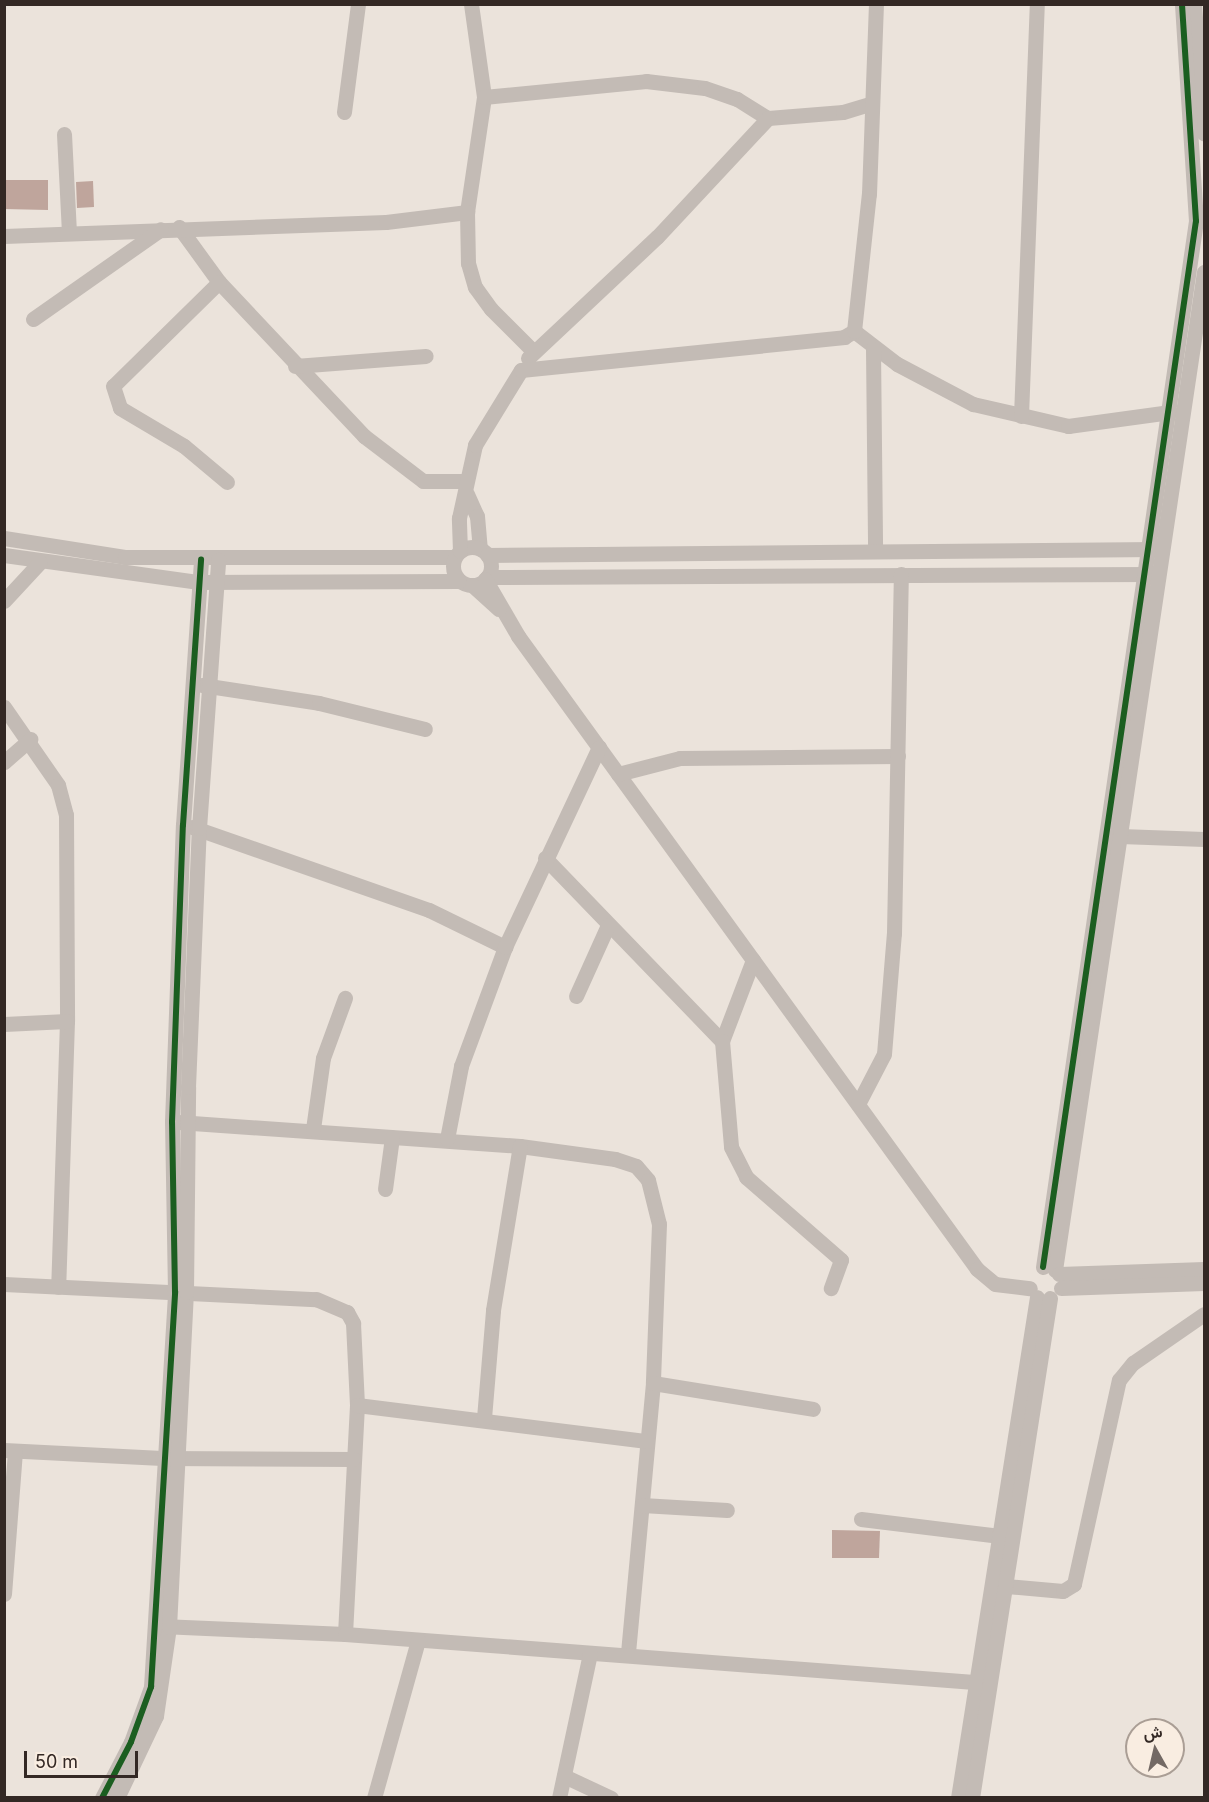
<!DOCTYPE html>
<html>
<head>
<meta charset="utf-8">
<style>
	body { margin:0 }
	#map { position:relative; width:1209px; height:1802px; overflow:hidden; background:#ebe3db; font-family:Inter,Vazirmatn,sans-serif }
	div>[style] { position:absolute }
	.building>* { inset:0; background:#bfa59c }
	.minor>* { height:15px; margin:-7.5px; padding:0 7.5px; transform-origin:7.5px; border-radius:7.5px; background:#c3bbb5 }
	.minor>.ring { margin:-7.5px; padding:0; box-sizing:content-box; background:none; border:15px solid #c3bbb5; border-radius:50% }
	.cycleway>* { height:6px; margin:-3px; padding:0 3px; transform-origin:3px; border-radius:3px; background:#1b5e20 }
	span { translate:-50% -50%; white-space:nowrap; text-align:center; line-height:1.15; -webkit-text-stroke:4.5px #f9ede1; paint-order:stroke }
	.frame { position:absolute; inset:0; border:6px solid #332824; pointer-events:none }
	.north { position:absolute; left:1125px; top:1718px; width:60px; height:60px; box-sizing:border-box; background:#f9ede1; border:2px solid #aa9e95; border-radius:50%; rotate:352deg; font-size:16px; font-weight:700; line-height:24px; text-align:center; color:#332824 }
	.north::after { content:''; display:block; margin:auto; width:21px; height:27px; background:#736964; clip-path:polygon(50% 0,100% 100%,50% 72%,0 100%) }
	.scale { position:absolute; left:24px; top:1751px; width:114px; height:27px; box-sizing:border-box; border:3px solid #332824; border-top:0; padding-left:8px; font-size:18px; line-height:21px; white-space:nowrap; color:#332824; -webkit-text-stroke:4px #f9ede1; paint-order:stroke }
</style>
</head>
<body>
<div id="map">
	<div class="building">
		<i style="clip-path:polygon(4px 180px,48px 180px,48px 210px,4px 209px)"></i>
		<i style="clip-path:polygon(93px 181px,94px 207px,77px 208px,76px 182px)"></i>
		<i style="clip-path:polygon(832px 1530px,880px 1531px,879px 1558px,832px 1558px)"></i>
	</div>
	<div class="minor">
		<i style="left:471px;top:4px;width:94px;rotate:82deg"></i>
		<i style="left:484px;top:97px;width:116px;rotate:98.4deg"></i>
		<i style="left:467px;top:212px;width:51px;rotate:88.9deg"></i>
		<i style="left:468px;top:263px;width:25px;rotate:74deg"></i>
		<i style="left:475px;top:287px;width:27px;rotate:54deg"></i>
		<i style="left:491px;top:309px;width:59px;rotate:45deg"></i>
		<i style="left:1194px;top:4px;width:130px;rotate:85.6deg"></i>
		<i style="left:484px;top:97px;width:163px;rotate:-5.6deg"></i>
		<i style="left:646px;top:81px;width:59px;rotate:6.8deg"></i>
		<i style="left:705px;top:88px;width:34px;rotate:19deg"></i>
		<i style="left:737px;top:99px;width:36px;rotate:32deg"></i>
		<i style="left:768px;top:118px;width:75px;rotate:-4.6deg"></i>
		<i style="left:843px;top:112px;width:28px;rotate:-17deg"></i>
		<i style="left:344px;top:112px;width:109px;rotate:-82.6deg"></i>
		<i style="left:64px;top:134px;width:99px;rotate:87.1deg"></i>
		<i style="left:179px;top:227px;width:68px;rotate:54deg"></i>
		<i style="left:219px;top:282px;width:212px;rotate:46.7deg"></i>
		<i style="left:364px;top:436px;width:74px;rotate:37.3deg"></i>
		<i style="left:423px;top:481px;width:43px"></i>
		<i style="left:4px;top:236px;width:382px;rotate:-2.1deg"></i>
		<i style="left:386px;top:222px;width:82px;rotate:-7deg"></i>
		<i style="left:219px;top:282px;width:148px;rotate:135.5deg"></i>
		<i style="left:113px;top:386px;width:23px;rotate:72deg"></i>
		<i style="left:120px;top:408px;width:74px;rotate:30.7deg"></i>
		<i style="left:184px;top:446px;width:56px;rotate:39.9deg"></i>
		<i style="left:33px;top:319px;width:156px;rotate:-35.1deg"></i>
		<i style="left:854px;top:331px;width:54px;rotate:37.5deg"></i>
		<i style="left:897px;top:364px;width:86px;rotate:27.8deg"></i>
		<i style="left:973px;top:404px;width:98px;rotate:13deg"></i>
		<i style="left:1068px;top:426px;width:103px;rotate:-7.8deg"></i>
		<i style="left:873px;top:349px;width:202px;rotate:89.4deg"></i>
		<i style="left:528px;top:358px;width:177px;rotate:-43.2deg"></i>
		<i style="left:657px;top:237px;width:163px;rotate:-47deg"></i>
		<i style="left:295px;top:366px;width:131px;rotate:-4.4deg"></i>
		<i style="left:1021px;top:416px;width:412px;rotate:-87.8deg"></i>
		<i style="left:467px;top:494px;width:24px;rotate:66deg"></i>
		<i style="left:477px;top:516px;width:33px;rotate:85deg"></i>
		<i style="left:4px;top:538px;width:122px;rotate:8.9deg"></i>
		<i style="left:125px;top:557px;width:330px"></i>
		<i class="ring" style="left:453px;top:547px;width:23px;height:23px"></i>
		<i style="left:460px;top:551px;width:33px;rotate:-92deg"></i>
		<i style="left:459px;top:518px;width:75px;rotate:-77.6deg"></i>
		<i style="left:475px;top:445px;width:88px;rotate:-58.5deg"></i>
		<i style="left:521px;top:370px;width:325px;rotate:-5.8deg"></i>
		<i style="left:844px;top:337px;width:12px;rotate:-31deg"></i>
		<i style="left:854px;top:331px;width:138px;rotate:-83.8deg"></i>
		<i style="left:869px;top:194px;width:190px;rotate:-87.9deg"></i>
		<i style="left:4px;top:555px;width:197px;rotate:7.9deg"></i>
		<i style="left:199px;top:582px;width:260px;rotate:-0.2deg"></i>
		<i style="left:487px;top:555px;width:670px;rotate:-0.51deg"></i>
		<i style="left:487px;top:577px;width:667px;rotate:-0.26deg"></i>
		<i style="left:485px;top:579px;width:66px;rotate:59.9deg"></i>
		<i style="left:518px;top:636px;width:782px;rotate:54.05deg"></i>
		<i style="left:977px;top:1269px;width:23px;rotate:40deg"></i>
		<i style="left:995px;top:1284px;width:35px;rotate:7deg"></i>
		<i style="left:472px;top:585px;width:36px;rotate:42deg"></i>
		<i style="left:4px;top:601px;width:53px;rotate:-47.3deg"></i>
		<i style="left:202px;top:685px;width:118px;rotate:8.7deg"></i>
		<i style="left:319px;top:703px;width:109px;rotate:13.8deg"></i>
		<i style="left:4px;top:707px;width:95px;rotate:55.3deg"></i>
		<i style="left:58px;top:785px;width:31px;rotate:75deg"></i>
		<i style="left:66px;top:815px;width:206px;rotate:89.7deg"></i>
		<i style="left:67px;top:1021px;width:266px;rotate:91.9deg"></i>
		<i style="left:4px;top:762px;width:35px;rotate:-41deg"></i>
		<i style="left:618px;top:774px;width:64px;rotate:-14.5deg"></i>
		<i style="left:680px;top:758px;width:218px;rotate:-0.5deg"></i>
		<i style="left:192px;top:827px;width:251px;rotate:19.3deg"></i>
		<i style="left:429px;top:910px;width:85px;rotate:26deg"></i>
		<i style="left:1120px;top:836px;width:84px;rotate:2deg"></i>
		<i style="left:545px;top:858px;width:255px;rotate:46deg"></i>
		<i style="left:753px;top:960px;width:87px;rotate:110.9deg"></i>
		<i style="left:722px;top:1041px;width:106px;rotate:85.1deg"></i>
		<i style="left:731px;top:1147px;width:34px;rotate:63deg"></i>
		<i style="left:746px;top:1177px;width:126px;rotate:41.1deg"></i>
		<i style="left:841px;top:1260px;width:30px;rotate:110deg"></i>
		<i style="left:576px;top:996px;width:78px;rotate:-65.7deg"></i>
		<i style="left:4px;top:1024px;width:63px;rotate:-2.7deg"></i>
		<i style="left:858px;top:1104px;width:56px;rotate:-62.5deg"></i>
		<i style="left:884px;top:1054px;width:121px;rotate:-85.3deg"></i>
		<i style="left:894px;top:933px;width:359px;rotate:-88.9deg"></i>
		<i style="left:178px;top:1122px;width:343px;rotate:4deg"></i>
		<i style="left:520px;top:1146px;width:96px;rotate:7.8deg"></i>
		<i style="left:615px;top:1159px;width:22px;rotate:18deg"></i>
		<i style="left:636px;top:1166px;width:18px;rotate:49deg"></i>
		<i style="left:648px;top:1180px;width:45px;rotate:76deg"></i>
		<i style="left:659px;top:1224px;width:159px;rotate:92.2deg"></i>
		<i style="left:653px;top:1383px;width:271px;rotate:95.3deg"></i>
		<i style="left:313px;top:1129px;width:72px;rotate:-82deg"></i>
		<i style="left:323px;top:1058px;width:64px;rotate:-69.9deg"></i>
		<i style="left:447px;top:1139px;width:74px;rotate:-79.1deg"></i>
		<i style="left:461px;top:1066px;width:127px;rotate:-69.7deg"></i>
		<i style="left:505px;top:947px;width:221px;rotate:-64.8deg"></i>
		<i style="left:385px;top:1189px;width:52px;rotate:-82.3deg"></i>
		<i style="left:1043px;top:1267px;width:1057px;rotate:-81.68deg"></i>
		<i style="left:1196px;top:221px;width:217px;rotate:-93.7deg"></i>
		<i style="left:1055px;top:1270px;width:1009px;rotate:-81.51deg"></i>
		<i style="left:1059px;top:1274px;width:145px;rotate:-2deg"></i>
		<i style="left:4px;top:1284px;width:312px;rotate:2.8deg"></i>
		<i style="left:316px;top:1299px;width:34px;rotate:23deg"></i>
		<i style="left:347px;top:1312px;width:13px;rotate:61deg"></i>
		<i style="left:353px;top:1323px;width:82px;rotate:87.2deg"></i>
		<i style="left:357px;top:1405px;width:229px;rotate:93deg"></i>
		<i style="left:1061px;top:1288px;width:143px;rotate:-2deg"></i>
		<i style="left:653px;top:1383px;width:162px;rotate:9.2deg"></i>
		<i style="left:357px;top:1405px;width:292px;rotate:7.1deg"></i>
		<i style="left:484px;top:1418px;width:108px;rotate:-85.2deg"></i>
		<i style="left:493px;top:1310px;width:166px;rotate:-80.7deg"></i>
		<i style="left:4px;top:1450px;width:158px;rotate:2.9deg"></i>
		<i style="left:162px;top:1458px;width:191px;rotate:0.3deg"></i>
		<i style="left:642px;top:1505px;width:85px;rotate:3.4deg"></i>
		<i style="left:861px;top:1519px;width:140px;rotate:7deg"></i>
		<i style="left:1006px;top:1586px;width:57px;rotate:5deg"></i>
		<i style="left:1063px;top:1591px;width:13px;rotate:-32deg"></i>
		<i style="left:1074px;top:1584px;width:209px;rotate:-77.6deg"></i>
		<i style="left:1119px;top:1380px;width:22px;rotate:-51deg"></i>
		<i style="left:1133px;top:1363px;width:86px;rotate:-34.6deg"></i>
		<i style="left:4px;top:1594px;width:143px;rotate:-85.6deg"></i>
		<i style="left:161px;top:1626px;width:184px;rotate:2.5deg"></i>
		<i style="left:345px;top:1634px;width:644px;rotate:4.36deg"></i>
		<i style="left:564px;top:1776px;width:52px;rotate:25.1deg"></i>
		<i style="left:102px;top:1798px;width:63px;rotate:-62.6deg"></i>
		<i style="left:131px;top:1742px;width:59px;rotate:-70deg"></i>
		<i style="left:151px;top:1687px;width:396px;rotate:-86.5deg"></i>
		<i style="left:175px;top:1292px;width:170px;rotate:-91deg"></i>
		<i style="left:172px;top:1122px;width:297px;rotate:-87.9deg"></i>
		<i style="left:183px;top:825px;width:266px;rotate:-86.1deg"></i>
		<i style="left:117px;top:1798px;width:91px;rotate:-64.6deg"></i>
		<i style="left:156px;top:1716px;width:90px;rotate:-81.7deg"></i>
		<i style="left:169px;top:1627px;width:335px;rotate:-87.1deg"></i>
		<i style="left:186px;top:1292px;width:205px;rotate:-89.4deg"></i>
		<i style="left:188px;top:1087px;width:259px;rotate:-87.6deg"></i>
		<i style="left:199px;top:828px;width:269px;rotate:-85.9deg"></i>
		<i style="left:374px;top:1798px;width:164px;rotate:-74.4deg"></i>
		<i style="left:559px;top:1798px;width:148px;rotate:-77.9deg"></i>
		<i style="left:958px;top:1798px;width:507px;rotate:-81.04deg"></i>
		<i style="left:972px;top:1798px;width:506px;rotate:-81.13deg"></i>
	</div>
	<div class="cycleway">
		<i style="left:1043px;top:1267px;width:1057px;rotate:-81.68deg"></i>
		<i style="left:1196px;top:221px;width:217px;rotate:-93.7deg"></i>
		<i style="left:102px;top:1798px;width:63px;rotate:-62.6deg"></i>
		<i style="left:131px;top:1742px;width:59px;rotate:-70deg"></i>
		<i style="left:151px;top:1687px;width:396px;rotate:-86.5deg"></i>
		<i style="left:175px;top:1292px;width:170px;rotate:-91deg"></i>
		<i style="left:172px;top:1122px;width:297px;rotate:-87.9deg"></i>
		<i style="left:183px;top:825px;width:266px;rotate:-86.1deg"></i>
	</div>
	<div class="frame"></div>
	<div class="north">ش</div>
	<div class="scale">50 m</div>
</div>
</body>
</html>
